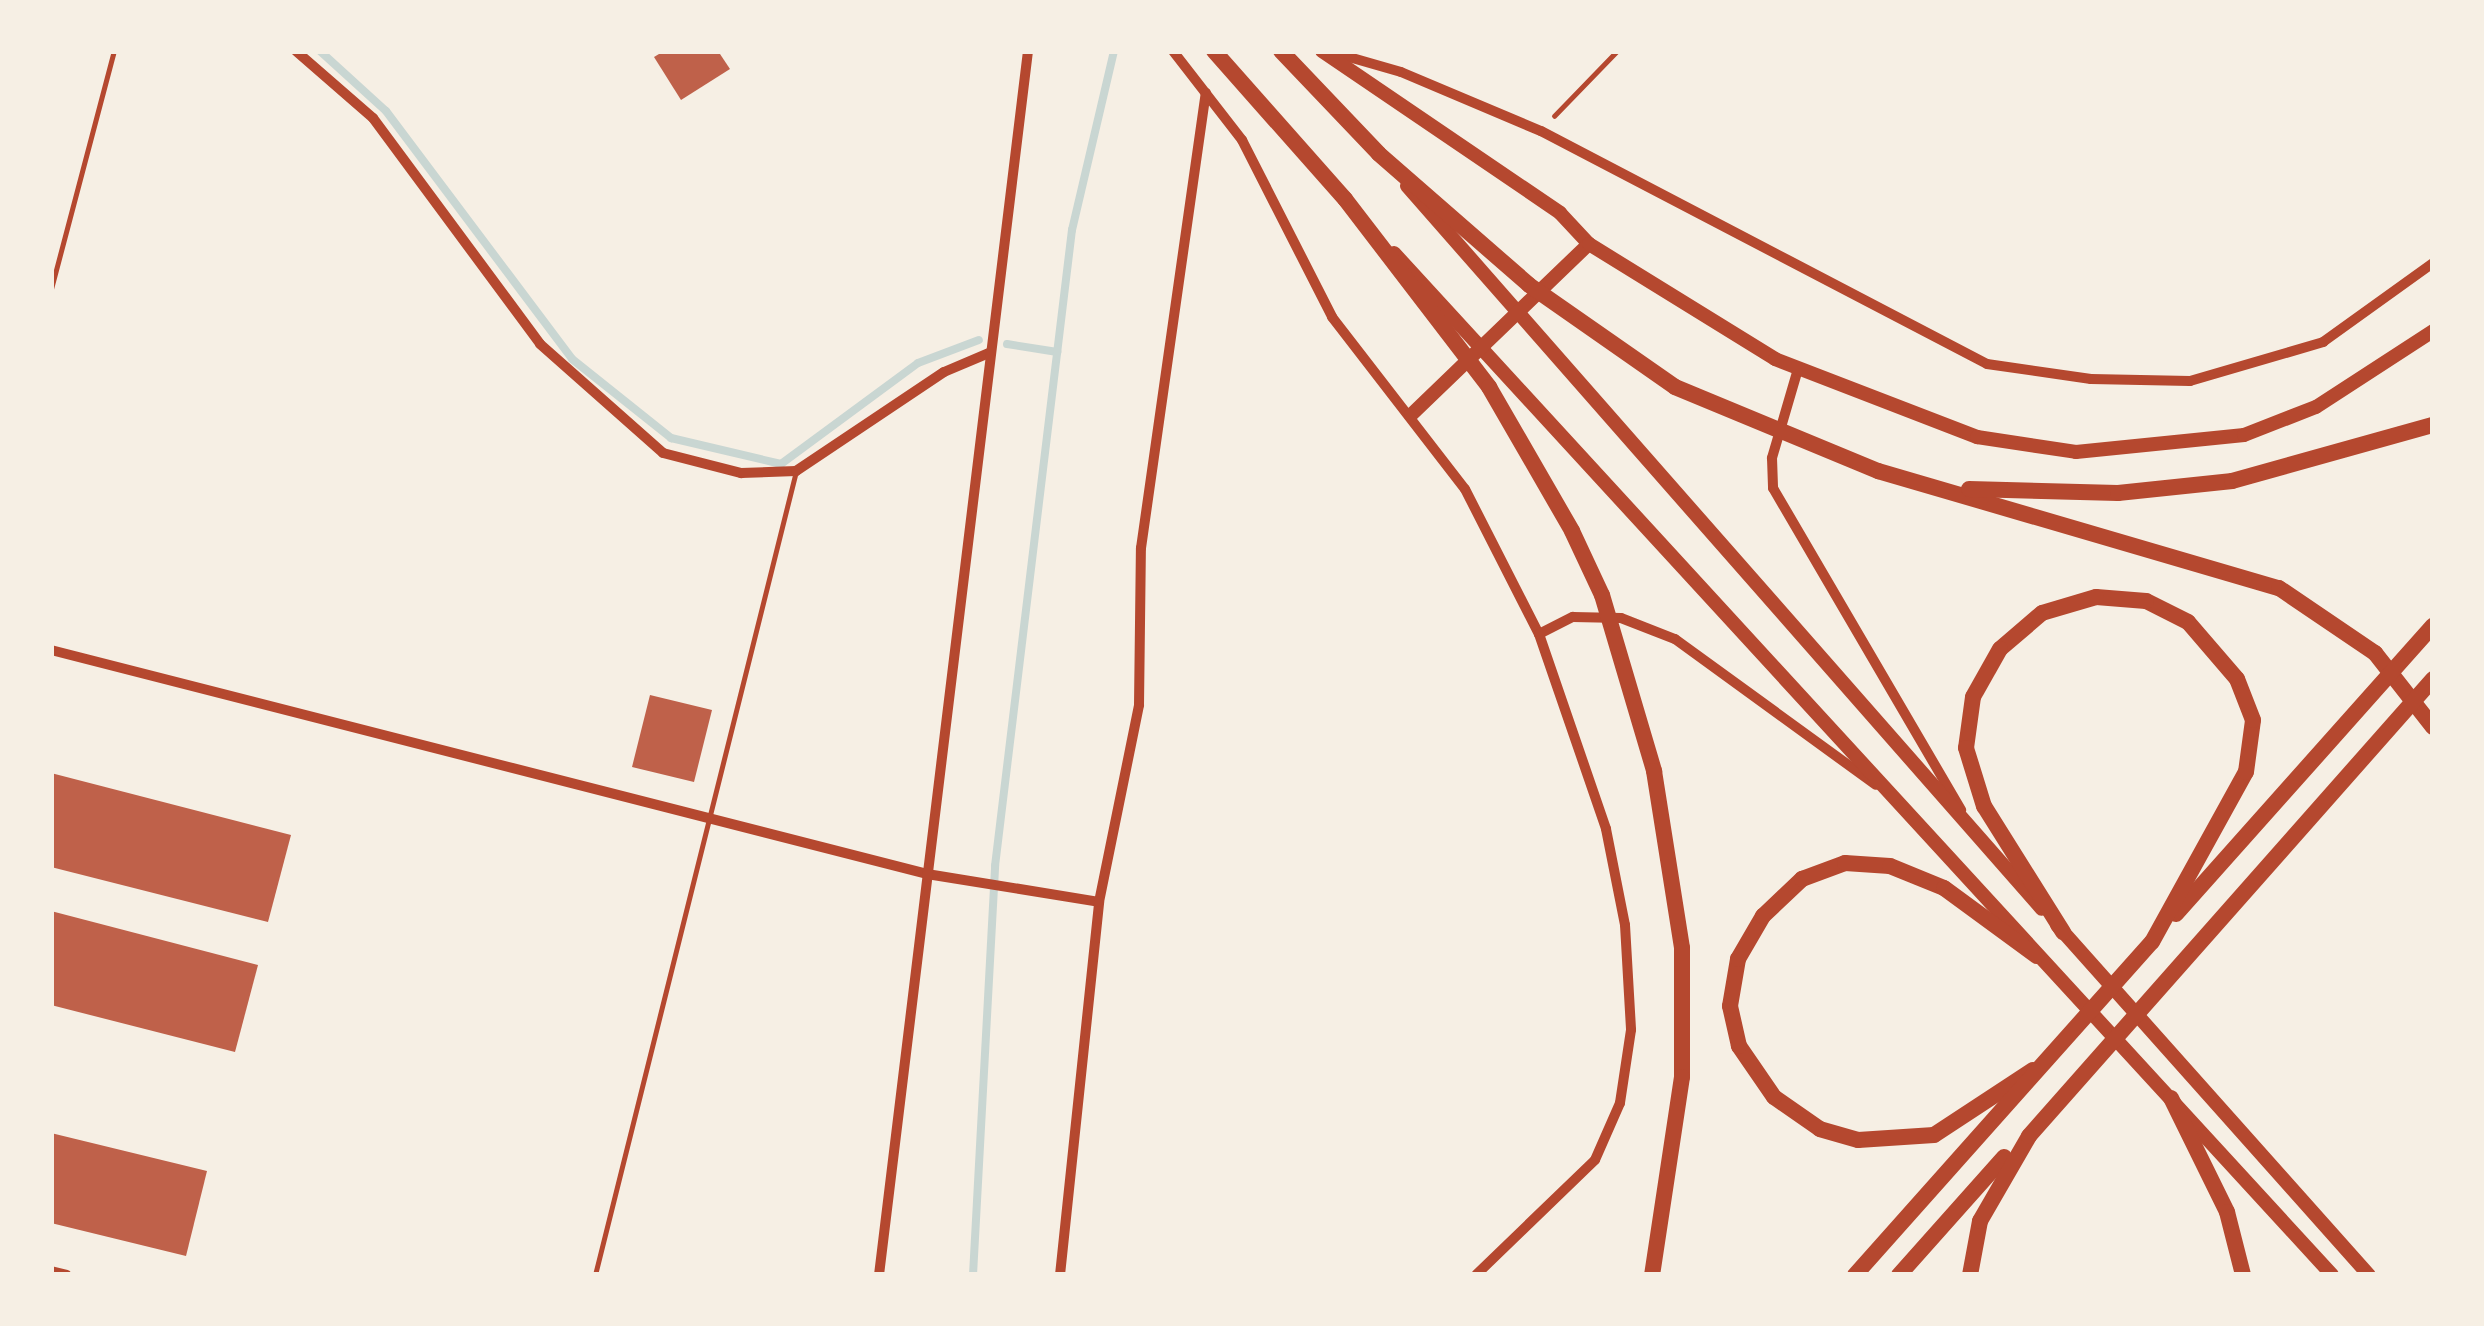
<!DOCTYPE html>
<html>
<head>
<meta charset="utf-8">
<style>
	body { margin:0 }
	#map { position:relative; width:2484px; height:1326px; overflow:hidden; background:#f6efe4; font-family:Ubuntu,sans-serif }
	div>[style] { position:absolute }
	.stream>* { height:8px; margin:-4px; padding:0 4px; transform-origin:4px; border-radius:4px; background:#c9d6d2 }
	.building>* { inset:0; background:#bf614a }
	.path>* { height:4.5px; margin:-2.25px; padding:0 2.25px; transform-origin:2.25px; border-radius:2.25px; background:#b5482f }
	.service>* { height:4.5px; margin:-2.25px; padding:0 2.25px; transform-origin:2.25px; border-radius:2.25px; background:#b5482f }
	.minor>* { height:10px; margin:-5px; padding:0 5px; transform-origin:5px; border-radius:5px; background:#b5482f }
	.tertiary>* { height:14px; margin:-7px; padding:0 7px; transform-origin:7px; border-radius:7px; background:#b5482f }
	.primary>* { height:16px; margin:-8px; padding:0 8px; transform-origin:8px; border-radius:8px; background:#b5482f }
	.trunk>* { height:16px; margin:-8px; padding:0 8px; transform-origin:8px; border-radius:8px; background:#b5482f }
	span { translate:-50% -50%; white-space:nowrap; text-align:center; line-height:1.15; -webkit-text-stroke:9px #f6efe4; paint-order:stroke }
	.frame { position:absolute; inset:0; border:54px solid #f6efe4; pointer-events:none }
</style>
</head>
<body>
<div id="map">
	<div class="stream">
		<i style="left:320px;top:51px;width:89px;rotate:42.3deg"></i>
		<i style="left:386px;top:111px;width:310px;rotate:53.1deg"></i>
		<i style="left:572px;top:359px;width:127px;rotate:38.6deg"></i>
		<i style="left:671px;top:438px;width:113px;rotate:13.3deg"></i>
		<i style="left:781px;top:464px;width:170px;rotate:-36.4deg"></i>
		<i style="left:918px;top:363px;width:65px;rotate:-20.7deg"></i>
		<i style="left:1007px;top:344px;width:51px;rotate:9.1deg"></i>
		<i style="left:973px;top:1275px;width:410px;rotate:-86.9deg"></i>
		<i style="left:995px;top:866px;width:641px;rotate:-83.1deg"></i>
		<i style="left:1072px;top:230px;width:184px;rotate:-76.8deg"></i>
	</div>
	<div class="building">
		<i style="clip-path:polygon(664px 51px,718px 51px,730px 69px,681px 100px,654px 57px)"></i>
		<i style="clip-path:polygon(650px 695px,712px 710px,694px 782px,632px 767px)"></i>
		<i style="clip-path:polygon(51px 773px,291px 835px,268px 922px,51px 867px)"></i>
		<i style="clip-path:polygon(51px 911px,258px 965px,235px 1052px,51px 1005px)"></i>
		<i style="clip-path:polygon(51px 1133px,207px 1171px,186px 1256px,51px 1223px)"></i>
	</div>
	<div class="path">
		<i style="left:1554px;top:116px;width:91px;rotate:-45.9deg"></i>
	</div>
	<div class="service">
		<i style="left:51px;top:289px;width:246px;rotate:-75.2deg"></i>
		<i style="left:595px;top:1275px;width:829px;rotate:-75.96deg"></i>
	</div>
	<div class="minor">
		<i style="left:296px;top:51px;width:102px;rotate:41deg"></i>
		<i style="left:373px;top:118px;width:281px;rotate:53.5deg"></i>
		<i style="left:540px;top:344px;width:164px;rotate:41.5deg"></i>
		<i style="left:663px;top:453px;width:81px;rotate:14.4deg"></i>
		<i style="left:741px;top:473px;width:55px;rotate:-2.1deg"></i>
		<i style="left:796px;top:471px;width:178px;rotate:-33.8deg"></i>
		<i style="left:944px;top:372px;width:49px;rotate:-22.9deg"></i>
		<i style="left:1173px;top:51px;width:113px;rotate:52.2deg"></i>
		<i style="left:1242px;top:140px;width:199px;rotate:63deg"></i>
		<i style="left:1332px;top:317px;width:217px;rotate:52.3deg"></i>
		<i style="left:1465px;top:489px;width:163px;rotate:63deg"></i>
		<i style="left:1539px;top:634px;width:206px;rotate:71deg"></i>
		<i style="left:1606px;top:829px;width:98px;rotate:78.8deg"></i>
		<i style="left:1625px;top:925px;width:105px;rotate:86.7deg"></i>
		<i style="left:1631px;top:1030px;width:74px;rotate:98.6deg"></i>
		<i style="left:1620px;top:1103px;width:62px;rotate:113.7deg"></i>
		<i style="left:1595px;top:1160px;width:165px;rotate:136deg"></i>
		<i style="left:1328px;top:51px;width:76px;rotate:16deg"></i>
		<i style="left:1401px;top:72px;width:152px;rotate:22.9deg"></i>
		<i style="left:1541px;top:131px;width:503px;rotate:27.58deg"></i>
		<i style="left:1987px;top:364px;width:105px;rotate:8.2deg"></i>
		<i style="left:2091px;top:379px;width:99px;rotate:1.2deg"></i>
		<i style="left:2190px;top:381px;width:139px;rotate:-16.3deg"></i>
		<i style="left:2323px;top:342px;width:135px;rotate:-35.7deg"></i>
		<i style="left:1798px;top:369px;width:93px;rotate:106.3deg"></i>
		<i style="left:1772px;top:458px;width:30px;rotate:88deg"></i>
		<i style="left:1773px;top:488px;width:373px;rotate:59.7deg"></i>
		<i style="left:1539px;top:634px;width:38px;rotate:-27deg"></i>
		<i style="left:1573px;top:617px;width:48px;rotate:1.2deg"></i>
		<i style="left:1621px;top:618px;width:58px;rotate:21.3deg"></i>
		<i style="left:1675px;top:639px;width:248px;rotate:36deg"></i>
		<i style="left:51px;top:650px;width:904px;rotate:14.34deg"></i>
		<i style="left:927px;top:874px;width:174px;rotate:9.2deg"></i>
		<i style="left:51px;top:1271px;width:16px;rotate:14deg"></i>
		<i style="left:879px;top:1275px;width:1233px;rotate:-83.06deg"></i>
		<i style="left:1060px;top:1275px;width:375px;rotate:-84deg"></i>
		<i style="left:1099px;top:902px;width:201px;rotate:-78.5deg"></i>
		<i style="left:1139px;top:705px;width:157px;rotate:-89.3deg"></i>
		<i style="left:1141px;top:548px;width:460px;rotate:-81.9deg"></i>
	</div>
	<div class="tertiary">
		<i style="left:1322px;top:51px;width:288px;rotate:34.2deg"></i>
		<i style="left:1560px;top:213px;width:42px;rotate:46.9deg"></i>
		<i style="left:1407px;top:186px;width:962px;rotate:48.71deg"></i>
		<i style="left:1394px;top:253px;width:1387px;rotate:47.45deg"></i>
		<i style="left:1411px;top:415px;width:247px;rotate:-43.9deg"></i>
		<i style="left:1589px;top:244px;width:219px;rotate:31.7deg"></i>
		<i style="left:1775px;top:359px;width:217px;rotate:21.1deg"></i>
		<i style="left:1977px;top:437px;width:100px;rotate:8.6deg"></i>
		<i style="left:2076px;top:452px;width:169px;rotate:-5.8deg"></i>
		<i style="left:2244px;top:435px;width:77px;rotate:-21.3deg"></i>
		<i style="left:2316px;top:407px;width:140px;rotate:-33deg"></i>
		<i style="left:2057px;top:925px;width:469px;rotate:48.3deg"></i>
	</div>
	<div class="primary">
		<i style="left:1214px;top:51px;width:198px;rotate:48.5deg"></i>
		<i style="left:1281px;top:51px;width:142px;rotate:46.4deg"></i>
		<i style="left:1379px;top:154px;width:199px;rotate:41.1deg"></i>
		<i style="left:1529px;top:285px;width:178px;rotate:34.9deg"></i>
		<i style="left:1675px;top:387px;width:220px;rotate:22.5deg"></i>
		<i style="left:1878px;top:471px;width:418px;rotate:16.3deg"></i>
		<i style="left:2279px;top:588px;width:116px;rotate:34.1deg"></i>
		<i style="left:2375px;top:653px;width:94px;rotate:51.9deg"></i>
		<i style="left:1969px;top:489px;width:149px;rotate:1.5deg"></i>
		<i style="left:2118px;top:493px;width:115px;rotate:-6deg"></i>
		<i style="left:2232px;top:481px;width:209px;rotate:-15.6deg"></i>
		<i style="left:2033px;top:1070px;width:118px;rotate:146.7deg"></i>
		<i style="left:1934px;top:1135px;width:76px;rotate:176.2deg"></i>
		<i style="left:1858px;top:1140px;width:40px;rotate:-164deg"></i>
		<i style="left:1820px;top:1129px;width:56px;rotate:-145.2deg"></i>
		<i style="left:1774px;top:1097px;width:62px;rotate:-124.5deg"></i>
		<i style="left:1739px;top:1046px;width:41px;rotate:-102.7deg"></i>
		<i style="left:1730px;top:1006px;width:48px;rotate:-80.3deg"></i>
		<i style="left:1738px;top:959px;width:50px;rotate:-59.8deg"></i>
		<i style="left:1763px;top:916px;width:54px;rotate:-43.5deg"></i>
		<i style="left:1802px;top:879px;width:46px;rotate:-20.4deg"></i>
		<i style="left:1845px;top:863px;width:45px;rotate:3.8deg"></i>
		<i style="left:1890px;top:866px;width:58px;rotate:22.2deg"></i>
		<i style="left:1944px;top:888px;width:115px;rotate:36.2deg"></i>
	</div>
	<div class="trunk">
		<i style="left:1345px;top:199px;width:237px;rotate:52.5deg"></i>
		<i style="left:1489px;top:387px;width:166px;rotate:60deg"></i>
		<i style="left:1572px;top:531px;width:71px;rotate:64.9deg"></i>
		<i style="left:1602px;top:595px;width:184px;rotate:73.5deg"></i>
		<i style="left:1654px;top:771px;width:179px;rotate:81deg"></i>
		<i style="left:1682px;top:948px;width:129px;rotate:90deg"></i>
		<i style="left:1682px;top:1077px;width:200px;rotate:98.6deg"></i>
		<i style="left:2176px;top:914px;width:386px;rotate:-48.3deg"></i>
		<i style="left:2171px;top:1098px;width:127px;rotate:63.8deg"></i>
		<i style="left:2227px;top:1212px;width:65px;rotate:75.7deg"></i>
		<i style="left:1855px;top:1275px;width:446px;rotate:-48.3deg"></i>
		<i style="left:2152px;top:942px;width:194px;rotate:-61.1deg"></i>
		<i style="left:2246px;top:772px;width:52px;rotate:-82.3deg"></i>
		<i style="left:2253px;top:720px;width:44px;rotate:-111.3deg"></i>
		<i style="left:2237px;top:679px;width:75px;rotate:-130.7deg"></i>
		<i style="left:2188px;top:622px;width:47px;rotate:-153.4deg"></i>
		<i style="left:2146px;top:601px;width:50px;rotate:-175.4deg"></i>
		<i style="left:2096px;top:597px;width:56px;rotate:163.5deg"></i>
		<i style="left:2042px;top:613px;width:55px;rotate:139.4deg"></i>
		<i style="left:2000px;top:649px;width:55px;rotate:119.4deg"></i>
		<i style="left:1973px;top:697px;width:51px;rotate:97.8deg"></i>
		<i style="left:1966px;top:748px;width:61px;rotate:72.8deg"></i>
		<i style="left:1984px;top:806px;width:149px;rotate:57.9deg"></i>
		<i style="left:1899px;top:1275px;width:158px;rotate:-48.3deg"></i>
		<i style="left:1970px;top:1275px;width:55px;rotate:-79.5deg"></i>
		<i style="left:1980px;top:1221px;width:98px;rotate:-60deg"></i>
		<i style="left:2029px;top:1136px;width:610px;rotate:-48.52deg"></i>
	</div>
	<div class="frame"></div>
</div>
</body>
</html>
